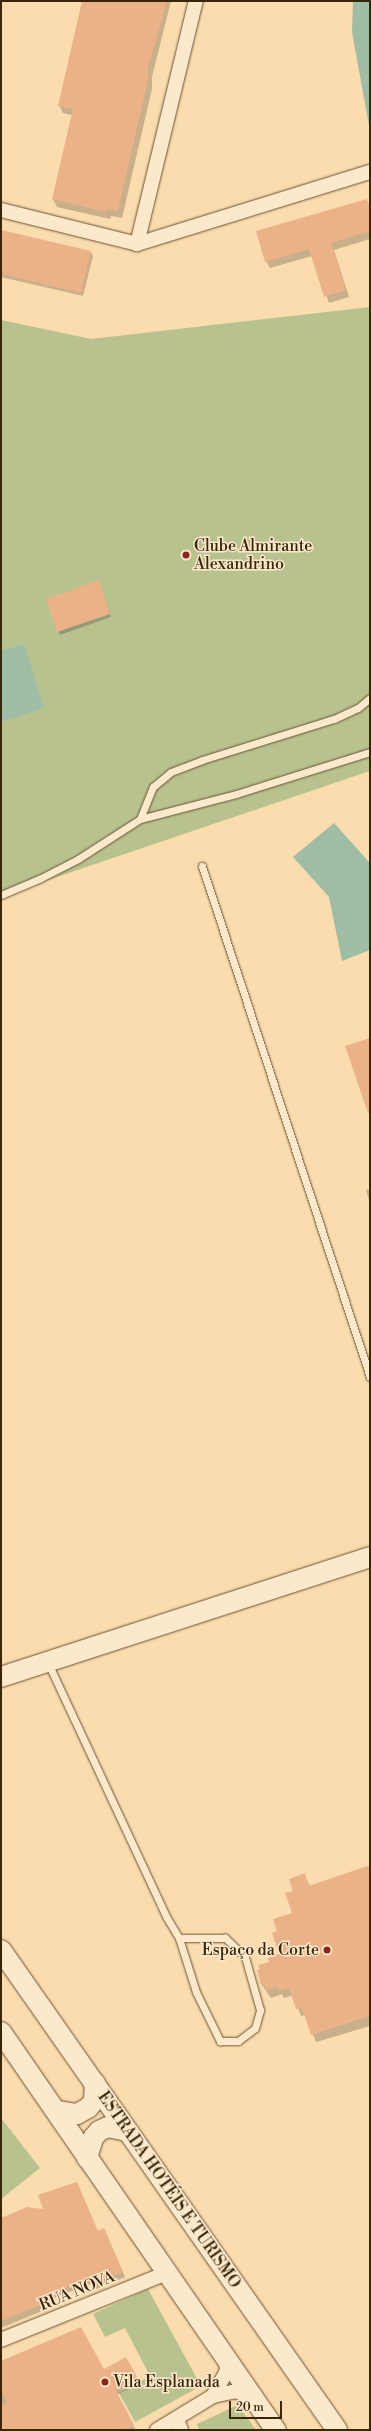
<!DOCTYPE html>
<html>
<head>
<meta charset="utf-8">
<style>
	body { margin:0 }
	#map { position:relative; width:371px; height:2431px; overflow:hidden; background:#fadcae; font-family:"Libre Bodoni",serif }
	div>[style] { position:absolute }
	.green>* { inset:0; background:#b8c28f }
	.water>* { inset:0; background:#9fbca5 }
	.shadow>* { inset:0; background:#0003 }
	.building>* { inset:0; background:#ebb288 }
	.roads { filter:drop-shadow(0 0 1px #685333) drop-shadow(0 0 1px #685333) }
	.lane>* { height:7px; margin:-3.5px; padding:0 3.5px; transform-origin:3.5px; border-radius:3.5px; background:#fce8ca }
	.street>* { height:14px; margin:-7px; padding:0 7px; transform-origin:7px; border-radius:7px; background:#fce8ca }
	.secondary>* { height:20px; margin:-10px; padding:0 10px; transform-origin:10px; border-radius:10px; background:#fce8ca }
	.dots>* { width:11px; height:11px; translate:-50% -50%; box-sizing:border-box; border:2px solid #fce8ca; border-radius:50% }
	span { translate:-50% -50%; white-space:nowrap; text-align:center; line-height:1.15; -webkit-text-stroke:3px #fce8ca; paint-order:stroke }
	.poi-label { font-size:16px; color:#38250a }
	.left { translate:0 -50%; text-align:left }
	.right { translate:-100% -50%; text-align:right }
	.street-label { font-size:16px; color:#38250a }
	.frame { position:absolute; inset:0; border:2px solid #38250a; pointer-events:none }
	.scale { position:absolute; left:229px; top:2401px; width:53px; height:18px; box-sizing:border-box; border:2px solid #38250a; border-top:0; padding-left:5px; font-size:12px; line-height:14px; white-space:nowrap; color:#38250a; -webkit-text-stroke:3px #fce8ca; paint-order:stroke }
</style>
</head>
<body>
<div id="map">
	<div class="green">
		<i style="clip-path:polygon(370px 307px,370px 771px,1px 896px,1px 320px,91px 339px)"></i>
		<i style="clip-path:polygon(1px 2118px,40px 2168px,1px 2199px)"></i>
		<i style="clip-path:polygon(148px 2289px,201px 2386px,135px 2422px,119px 2393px,150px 2376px,125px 2328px,105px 2337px,93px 2314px)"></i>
		<i style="clip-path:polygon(238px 2405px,256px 2430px,199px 2430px,197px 2424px)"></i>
	</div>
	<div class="water">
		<i style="clip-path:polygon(353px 1px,370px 1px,370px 131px,352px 32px)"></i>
		<i style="clip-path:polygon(24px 644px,44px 708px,1px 722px,1px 651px)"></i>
		<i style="clip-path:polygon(334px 823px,370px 863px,370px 950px,342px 961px,329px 897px,293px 857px)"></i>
	</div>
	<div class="shadow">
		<i style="clip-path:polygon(83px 1px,171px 1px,152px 77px,152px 89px,122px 218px,111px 216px,110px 219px,57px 207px,53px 199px,72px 115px,63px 113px,59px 105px)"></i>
		<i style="clip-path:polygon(366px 200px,370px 206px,370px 239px,334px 250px,349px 297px,329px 303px,312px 256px,270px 268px,266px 261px)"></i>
		<i style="clip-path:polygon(1px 231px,91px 252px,93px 256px,83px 296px,1px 277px)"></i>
		<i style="clip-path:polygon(99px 581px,111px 617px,60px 635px,58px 631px)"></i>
		<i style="clip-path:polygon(370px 1189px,370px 1204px,366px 1190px)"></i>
		<i style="clip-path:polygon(370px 1866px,370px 2026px,316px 2042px,305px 2015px,301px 2016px,293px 1995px,284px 1998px,282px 1994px,271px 1998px,262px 1985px,258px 1971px,280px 1954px,278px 1932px,293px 1913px,294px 1891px,304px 1875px,310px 1886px)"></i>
		<i style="clip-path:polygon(1px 2218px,98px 2232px,104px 2229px,125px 2277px,96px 2289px,92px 2283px,44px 2302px,47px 2309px,1px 2328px)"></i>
		<i style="clip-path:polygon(1px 2362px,103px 2370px,129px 2363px,139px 2383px,117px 2395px,136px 2430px,1px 2430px)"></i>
	</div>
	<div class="building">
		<i style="clip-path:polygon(82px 1px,167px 1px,148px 68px,148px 80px,118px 211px,107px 209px,106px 212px,52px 199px,73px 109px,58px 106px)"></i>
		<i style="clip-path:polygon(367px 199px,370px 209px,370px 231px,331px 243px,346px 290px,324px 297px,309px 249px,265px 262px,256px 231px)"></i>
		<i style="clip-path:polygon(1px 230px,91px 251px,81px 293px,1px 274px)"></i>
		<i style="clip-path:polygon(99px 580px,110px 614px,57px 632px,46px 599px)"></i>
		<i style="clip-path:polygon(370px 1038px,370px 1112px,368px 1113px,345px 1046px)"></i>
		<i style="clip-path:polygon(370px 1865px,370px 2016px,311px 2035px,302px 2008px,296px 2009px,289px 1988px,279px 1991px,277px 1987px,266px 1990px,264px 1984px,261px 1985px,257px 1970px,260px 1970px,258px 1965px,269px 1962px,268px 1958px,279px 1954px,272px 1933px,277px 1931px,273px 1919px,292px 1913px,285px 1893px,293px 1891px,289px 1879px,305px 1873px,309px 1886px)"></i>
		<i style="clip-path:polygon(77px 2182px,98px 2231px,104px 2228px,123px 2272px,92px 2284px,88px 2279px,42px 2297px,45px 2303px,1px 2321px,1px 2218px,27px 2207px,43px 2209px,38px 2195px)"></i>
		<i style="clip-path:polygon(81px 2327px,104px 2369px,126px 2357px,137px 2377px,115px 2389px,134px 2425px,125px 2430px,1px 2430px,1px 2406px,7px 2403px,1px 2391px,1px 2361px)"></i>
	</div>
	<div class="roads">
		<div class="lane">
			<i style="left:140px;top:819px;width:35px;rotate:-68deg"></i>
			<i style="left:153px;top:787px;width:23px;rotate:-40deg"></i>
			<i style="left:171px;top:772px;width:33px;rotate:-21deg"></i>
			<i style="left:202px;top:760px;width:138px;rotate:-17.3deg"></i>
			<i style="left:334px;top:719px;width:26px;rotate:-25deg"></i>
			<i style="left:358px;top:708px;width:16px;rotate:-40deg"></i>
			<i style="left:202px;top:866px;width:538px;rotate:71.8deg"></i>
			<i style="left:1px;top:895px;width:43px;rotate:-23deg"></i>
			<i style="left:41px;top:878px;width:42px;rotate:-27.2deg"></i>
			<i style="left:78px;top:859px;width:74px;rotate:-32.8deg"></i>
			<i style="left:140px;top:819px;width:99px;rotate:-14.6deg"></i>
			<i style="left:236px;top:794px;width:140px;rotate:-17.4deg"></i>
			<i style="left:48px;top:1663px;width:281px;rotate:65deg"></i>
			<i style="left:167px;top:1918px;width:23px;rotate:59deg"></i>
			<i style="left:179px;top:1938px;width:57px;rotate:72.5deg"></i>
			<i style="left:196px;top:1992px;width:55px;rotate:63.9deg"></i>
			<i style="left:220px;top:2041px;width:18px"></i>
			<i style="left:238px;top:2041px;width:21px;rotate:-37deg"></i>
			<i style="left:255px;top:2028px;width:19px;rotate:-74deg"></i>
			<i style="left:260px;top:2010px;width:55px;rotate:-105.8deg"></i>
			<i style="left:245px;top:1957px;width:28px;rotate:-136deg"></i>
			<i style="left:225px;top:1938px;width:46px;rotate:180deg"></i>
		</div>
		<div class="street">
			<i style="left:1px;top:210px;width:140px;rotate:14deg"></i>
			<i style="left:137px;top:244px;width:250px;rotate:-76.4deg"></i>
			<i style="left:137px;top:244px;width:244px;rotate:-17.2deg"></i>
			<i style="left:1px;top:2340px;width:179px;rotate:-22deg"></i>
			<i style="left:213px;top:2396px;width:29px;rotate:-61deg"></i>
			<i style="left:227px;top:2371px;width:15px;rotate:-94deg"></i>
			<i style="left:177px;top:2419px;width:12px;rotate:70deg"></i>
			<i style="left:157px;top:2430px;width:66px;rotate:-31.3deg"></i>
			<i style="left:213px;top:2396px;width:24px;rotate:-12deg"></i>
			<i style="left:236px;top:2391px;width:21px;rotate:23deg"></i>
		</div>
		<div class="secondary">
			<i style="left:1px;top:1677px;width:388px;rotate:-18deg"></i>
			<i style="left:1px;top:1950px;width:586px;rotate:55.01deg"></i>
			<i style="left:1px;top:2032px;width:484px;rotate:55.4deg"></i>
			<i style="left:57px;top:2111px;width:20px;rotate:9deg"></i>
			<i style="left:77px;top:2114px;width:13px;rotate:-29deg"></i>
			<i style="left:88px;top:2108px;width:9px;rotate:-49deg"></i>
			<i style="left:94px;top:2101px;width:18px;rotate:-87deg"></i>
			<i style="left:87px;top:2158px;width:21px;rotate:-73deg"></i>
			<i style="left:93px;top:2138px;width:9px;rotate:-49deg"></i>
			<i style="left:99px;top:2131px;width:10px;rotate:-24deg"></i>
			<i style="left:108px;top:2127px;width:19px;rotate:12deg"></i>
		</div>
	</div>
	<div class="dots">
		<i style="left:186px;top:555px;background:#8f2418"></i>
		<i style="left:327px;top:1950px;background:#8f2418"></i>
		<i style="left:105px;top:2382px;background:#8f2418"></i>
	</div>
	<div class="poi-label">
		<span class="left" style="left:194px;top:555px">Clube Almirante<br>Alexandrino</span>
		<span class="right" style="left:319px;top:1950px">Espaço da Corte</span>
		<span class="left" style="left:113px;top:2382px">Vila Esplanada</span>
	</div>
	<div class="street-label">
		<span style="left:169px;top:2190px;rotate:55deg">ESTRADA HOTÉIS E TURISMO</span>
		<span style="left:77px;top:2291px;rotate:-22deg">RUA NOVA</span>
	</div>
	<div class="frame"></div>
	<div class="scale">20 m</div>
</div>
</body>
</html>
